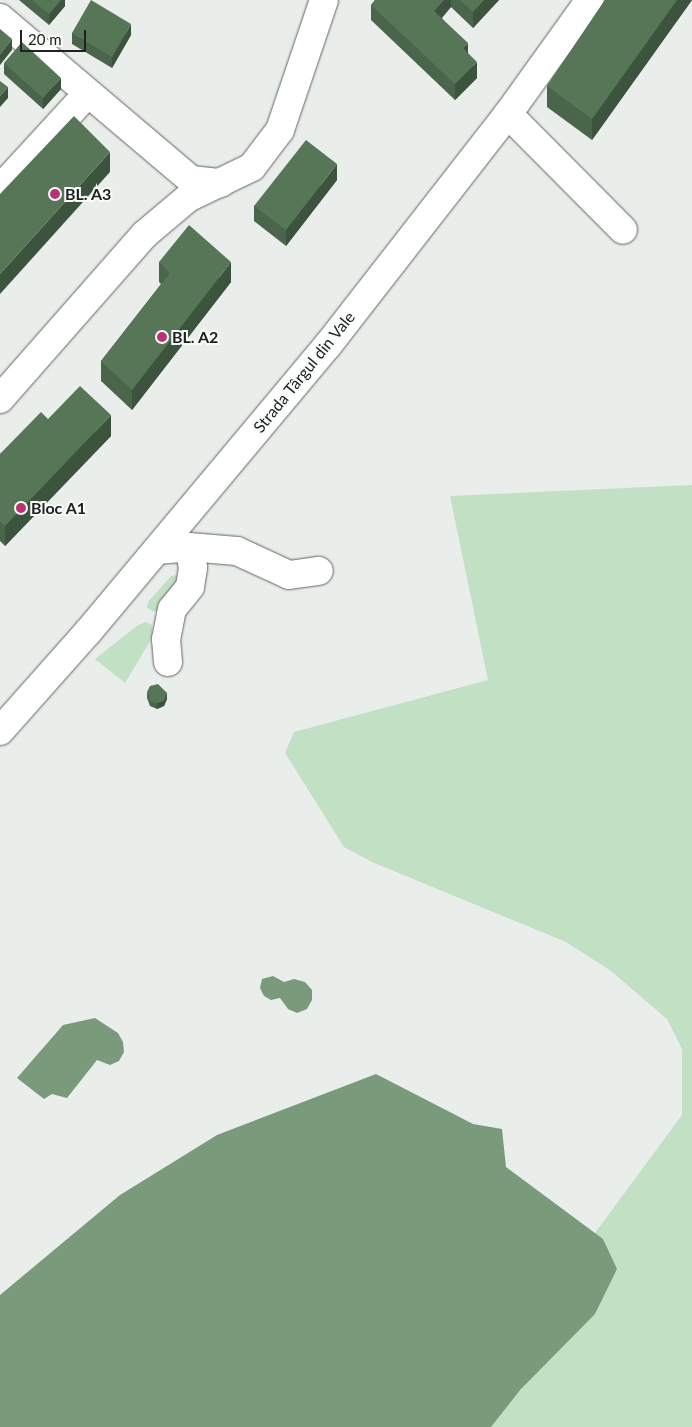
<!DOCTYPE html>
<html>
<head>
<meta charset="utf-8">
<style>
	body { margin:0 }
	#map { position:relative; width:692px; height:1427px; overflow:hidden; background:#eaeeea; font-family:Lato,sans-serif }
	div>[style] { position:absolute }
	.green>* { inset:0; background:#c2e0c3 }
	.water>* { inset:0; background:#7a9b7b }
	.roads { filter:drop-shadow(0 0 1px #626562) drop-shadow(0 0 1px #626562) }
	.minor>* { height:28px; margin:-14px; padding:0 14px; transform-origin:14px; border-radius:14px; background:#fff }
	.wall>* { inset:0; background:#4a654b }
	.shaded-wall>* { inset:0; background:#3c533d }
	.building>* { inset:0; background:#567657 }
	.dots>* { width:14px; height:14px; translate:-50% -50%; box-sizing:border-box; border:2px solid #f8fcf8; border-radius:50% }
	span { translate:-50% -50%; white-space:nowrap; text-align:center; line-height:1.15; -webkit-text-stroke:4px #f8fcf8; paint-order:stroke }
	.poi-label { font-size:16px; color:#202120; font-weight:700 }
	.left { translate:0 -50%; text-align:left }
	.street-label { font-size:16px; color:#202120 }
	.scale { position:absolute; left:20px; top:30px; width:66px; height:22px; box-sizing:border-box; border:2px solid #202120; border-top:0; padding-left:6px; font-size:15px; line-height:18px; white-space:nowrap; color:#202120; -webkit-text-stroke:4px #f8fcf8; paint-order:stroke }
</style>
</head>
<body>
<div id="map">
	<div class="green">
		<i style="clip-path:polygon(692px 485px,692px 1427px,491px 1427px,617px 1270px,595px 1233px,682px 1115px,682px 1049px,667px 1019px,611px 971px,566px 942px,372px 862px,344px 847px,285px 753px,294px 732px,488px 680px,450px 496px)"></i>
		<i style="clip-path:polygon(179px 575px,180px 582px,162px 605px,154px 612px,147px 608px,148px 602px,171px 576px)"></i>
		<i style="clip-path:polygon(146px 622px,152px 625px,152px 638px,125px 683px,95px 659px,138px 625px)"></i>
	</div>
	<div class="water">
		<i style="clip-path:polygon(273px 976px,284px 982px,294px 979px,305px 982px,312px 990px,312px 1000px,307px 1009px,297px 1013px,288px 1009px,280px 998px,271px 1000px,264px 996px,260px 988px,262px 979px)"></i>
		<i style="clip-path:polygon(95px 1018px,118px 1033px,123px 1042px,124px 1052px,119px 1061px,110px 1065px,97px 1060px,67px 1098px,52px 1094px,44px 1099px,17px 1078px,63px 1025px)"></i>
		<i style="clip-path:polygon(376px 1074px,473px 1124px,502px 1129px,506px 1167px,603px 1239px,617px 1269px,595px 1314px,521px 1389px,491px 1427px,0 1427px,0 1295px,120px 1195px,217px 1135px)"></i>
	</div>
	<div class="roads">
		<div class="minor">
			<i style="left:0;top:18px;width:250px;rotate:40.3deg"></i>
			<i style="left:191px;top:180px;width:30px;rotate:6deg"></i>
			<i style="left:508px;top:114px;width:163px;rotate:45.2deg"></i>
			<i style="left:0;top:189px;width:129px;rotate:-47.5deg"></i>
			<i style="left:0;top:399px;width:218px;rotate:-48.7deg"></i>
			<i style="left:144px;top:235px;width:57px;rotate:-40.1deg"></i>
			<i style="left:188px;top:198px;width:71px;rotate:-25.8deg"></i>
			<i style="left:252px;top:167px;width:46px;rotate:-52.9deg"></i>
			<i style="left:280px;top:130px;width:137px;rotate:-71.3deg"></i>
			<i style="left:189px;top:547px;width:48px;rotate:4.8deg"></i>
			<i style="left:237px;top:551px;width:57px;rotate:24.8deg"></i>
			<i style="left:289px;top:575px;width:30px;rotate:-8deg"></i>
			<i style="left:157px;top:550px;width:32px;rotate:-5deg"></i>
			<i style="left:189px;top:547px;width:21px;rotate:79deg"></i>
			<i style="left:193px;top:568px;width:19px;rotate:99deg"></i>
			<i style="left:190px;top:587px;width:28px;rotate:129deg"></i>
			<i style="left:172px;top:609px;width:31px;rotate:101deg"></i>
			<i style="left:166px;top:639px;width:23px;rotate:85deg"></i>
			<i style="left:0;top:731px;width:132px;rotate:-48.4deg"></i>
			<i style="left:88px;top:632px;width:374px;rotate:-50.1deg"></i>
			<i style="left:328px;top:345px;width:293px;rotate:-52.1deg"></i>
			<i style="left:508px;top:114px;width:140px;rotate:-54.3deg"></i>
		</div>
	</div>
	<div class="wall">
		<i style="clip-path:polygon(19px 0,65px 0,65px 6px,49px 25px)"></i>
		<i style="clip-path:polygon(375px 0,499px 0,473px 28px,451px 7px,442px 18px,468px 53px,477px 78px,455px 100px,371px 20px,371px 5px)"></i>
		<i style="clip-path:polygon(605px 0,692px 0,592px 140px,547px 107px,547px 86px)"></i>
		<i style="clip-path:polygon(72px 33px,131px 35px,112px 68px,72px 44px)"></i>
		<i style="clip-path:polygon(4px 63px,61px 89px,43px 109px,4px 74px)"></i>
		<i style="clip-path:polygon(337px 180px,286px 246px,254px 221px,254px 206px)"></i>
		<i style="clip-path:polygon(159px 262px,231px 282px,132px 410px,101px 381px,101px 361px,161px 284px,159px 282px)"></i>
		<i style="clip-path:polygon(48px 419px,111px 436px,5px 546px,0 541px,0 454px)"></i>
		<i style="clip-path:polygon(147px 692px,167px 699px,164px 706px,157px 709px,150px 706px,147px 698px)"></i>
	</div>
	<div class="shaded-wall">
		<i style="clip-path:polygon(61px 0,65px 0,65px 6px,49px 25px,49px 14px)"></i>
		<i style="clip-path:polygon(444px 0,451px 0,451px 7px,434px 26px,434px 11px)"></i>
		<i style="clip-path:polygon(484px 0,499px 0,473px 28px,473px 12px)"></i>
		<i style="clip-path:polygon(677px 0,692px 0,592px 140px,592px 119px)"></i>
		<i style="clip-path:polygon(131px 24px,131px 35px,112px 68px,112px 57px)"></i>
		<i style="clip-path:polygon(12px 39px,12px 50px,0 65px,0 54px)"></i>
		<i style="clip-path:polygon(468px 43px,468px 58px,463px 48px)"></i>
		<i style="clip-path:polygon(477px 62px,477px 78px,455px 100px,455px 84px)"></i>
		<i style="clip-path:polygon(61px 78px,61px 89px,43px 109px,43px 98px)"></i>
		<i style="clip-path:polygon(8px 87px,8px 98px,0 107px,0 96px)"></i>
		<i style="clip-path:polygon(110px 152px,110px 172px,0 294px,0 274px)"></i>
		<i style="clip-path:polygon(337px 164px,337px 180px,286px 246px,286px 230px)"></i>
		<i style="clip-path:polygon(231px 262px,231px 282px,132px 410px,132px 390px)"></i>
		<i style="clip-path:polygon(111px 415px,111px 436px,5px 546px,5px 526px)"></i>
		<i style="clip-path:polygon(167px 693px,167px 699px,164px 706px,157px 709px,157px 703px)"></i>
	</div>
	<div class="building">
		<i style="clip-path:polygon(32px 0,61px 0,49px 14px)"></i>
		<i style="clip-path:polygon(91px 0,131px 24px,112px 57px,72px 33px)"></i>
		<i style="clip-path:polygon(375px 0,444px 0,434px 11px,468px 43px,463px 48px,477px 62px,455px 84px,371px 5px)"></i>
		<i style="clip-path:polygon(460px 0,484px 0,473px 12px)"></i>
		<i style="clip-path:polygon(605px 0,677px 0,592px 119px,547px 86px)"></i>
		<i style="clip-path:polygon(0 29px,12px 39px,0 54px)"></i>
		<i style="clip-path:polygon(22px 42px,61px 78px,43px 98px,4px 63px)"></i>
		<i style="clip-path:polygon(0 81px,8px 87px,0 96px)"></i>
		<i style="clip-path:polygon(74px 116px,110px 152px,0 274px,0 194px)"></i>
		<i style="clip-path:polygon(306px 140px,337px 164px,286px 230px,254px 206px)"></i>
		<i style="clip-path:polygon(189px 225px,231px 262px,132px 390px,101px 361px,170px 273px,159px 262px)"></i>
		<i style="clip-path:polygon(80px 386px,111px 415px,5px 526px,0 521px,0 454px,41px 412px,48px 419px)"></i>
		<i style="clip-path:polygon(158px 684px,167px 693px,164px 701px,157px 703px,150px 701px,147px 692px,150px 686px)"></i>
	</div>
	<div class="dots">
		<i style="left:55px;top:194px;background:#b93272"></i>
		<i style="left:162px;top:337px;background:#b93272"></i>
		<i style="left:21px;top:508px;background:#b93272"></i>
	</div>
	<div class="poi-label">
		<span class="left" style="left:65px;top:194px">BL. A3</span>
		<span class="left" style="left:172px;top:337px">BL. A2</span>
		<span class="left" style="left:31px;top:508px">Bloc A1</span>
	</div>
	<div class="street-label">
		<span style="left:304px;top:372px;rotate:-51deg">Strada Târgul din Vale</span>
	</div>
	<div class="scale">20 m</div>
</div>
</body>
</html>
